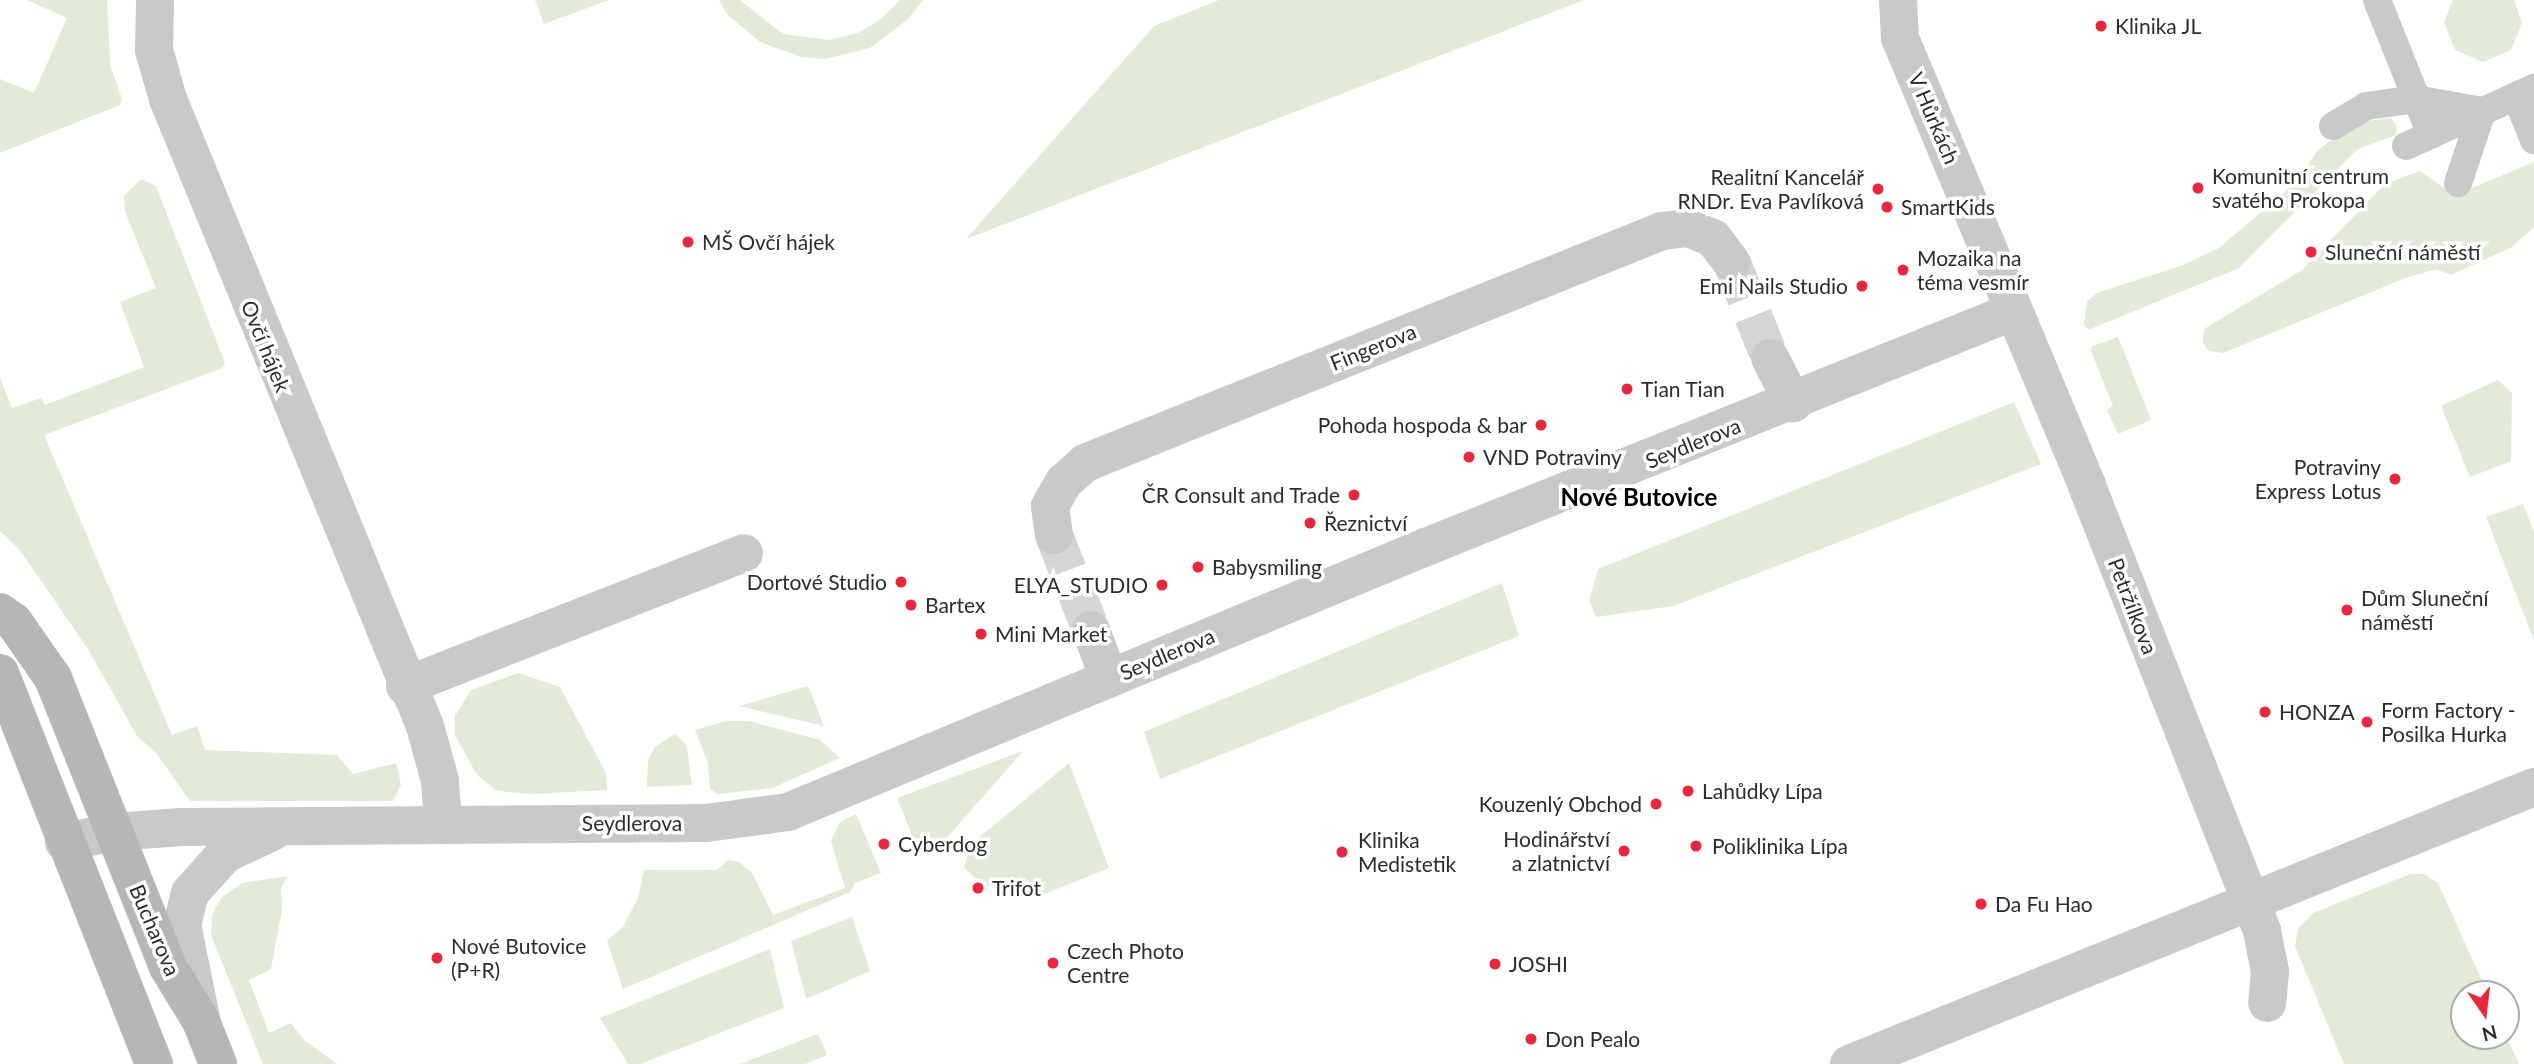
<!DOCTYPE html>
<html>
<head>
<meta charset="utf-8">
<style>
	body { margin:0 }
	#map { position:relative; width:2534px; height:1064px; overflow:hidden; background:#fff; font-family:Lato,sans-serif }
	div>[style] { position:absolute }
	.green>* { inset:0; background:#e3ebd8 }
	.minor-tunnel>* { height:38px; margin-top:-19px; transform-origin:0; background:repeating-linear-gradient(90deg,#d5d5d5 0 38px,transparent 0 57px) }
	.pedestrian>* { height:28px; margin:-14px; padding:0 14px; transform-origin:14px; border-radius:14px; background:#c9c9c9 }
	.minor>* { height:38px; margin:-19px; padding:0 19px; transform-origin:19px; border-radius:19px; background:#c9c9c9 }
	.secondary>* { height:38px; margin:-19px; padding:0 19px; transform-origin:19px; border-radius:19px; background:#b6b6b6 }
	.dots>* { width:19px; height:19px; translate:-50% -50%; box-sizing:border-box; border:4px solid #fff; border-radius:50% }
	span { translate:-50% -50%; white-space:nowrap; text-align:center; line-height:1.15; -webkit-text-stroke:7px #fff; paint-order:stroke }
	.poi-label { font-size:21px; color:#2c2c2c }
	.left { translate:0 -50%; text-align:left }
	.right { translate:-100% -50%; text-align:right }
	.street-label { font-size:21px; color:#2c2c2c }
	.quarter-label { font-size:24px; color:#000; font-weight:700 }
	.north { position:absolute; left:2450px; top:980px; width:70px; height:70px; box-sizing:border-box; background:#fff; border:2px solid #ababab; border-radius:50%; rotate:166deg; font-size:19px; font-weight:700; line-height:28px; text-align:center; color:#2c2c2c }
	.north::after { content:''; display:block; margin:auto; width:24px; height:32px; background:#ef2339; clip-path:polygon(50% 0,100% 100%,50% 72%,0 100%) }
</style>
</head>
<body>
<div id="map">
	<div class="green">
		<i style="clip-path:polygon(27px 0,107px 0,110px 64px,122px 99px,120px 105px,0 153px,0 79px,34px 93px,67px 18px)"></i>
		<i style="clip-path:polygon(535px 0,609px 0,544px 24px)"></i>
		<i style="clip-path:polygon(719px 0,740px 0,783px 34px,830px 40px,858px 33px,880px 20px,900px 0,923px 0,908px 19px,870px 48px,825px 59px,801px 57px,760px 42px,727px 14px)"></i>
		<i style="clip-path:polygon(1219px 0,1584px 0,966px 239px,1154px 26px)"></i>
		<i style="clip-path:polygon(2453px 0,2514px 0,2522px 23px,2511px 50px,2483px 62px,2455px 50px,2444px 22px)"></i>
		<i style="clip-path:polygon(2391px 118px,2397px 126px,2396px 135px,2358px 149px,2239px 268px,2088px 330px,2084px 324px,2087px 301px,2097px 293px,2183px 265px,2219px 248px,2299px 180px,2317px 151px,2337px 135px,2368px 121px)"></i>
		<i style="clip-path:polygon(2534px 162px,2534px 227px,2512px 247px,2451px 275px,2436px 269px,2403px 279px,2223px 353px,2209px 351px,2203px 343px,2204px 329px,2302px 270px,2385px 184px,2420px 171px,2444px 188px,2467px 190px)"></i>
		<i style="clip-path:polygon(141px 179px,156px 186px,225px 363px,222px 368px,44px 435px,172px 735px,197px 726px,205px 750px,337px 755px,353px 774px,396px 763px,401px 785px,393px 801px,190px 801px,157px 754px,137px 736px,88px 649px,19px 549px,0 531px,0 378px,12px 408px,41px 398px,45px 405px,144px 367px,120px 302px,156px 288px,125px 212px,124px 196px)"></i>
		<i style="clip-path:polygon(2118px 337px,2151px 420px,2118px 434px,2107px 410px,2113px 406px,2091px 351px,2092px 346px)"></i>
		<i style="clip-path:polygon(2498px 380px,2512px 393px,2511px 461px,2470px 477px,2441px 406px)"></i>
		<i style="clip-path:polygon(2014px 402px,2041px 464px,1673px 606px,1596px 617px,1589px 600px,1598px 569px)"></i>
		<i style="clip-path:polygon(2523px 504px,2534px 532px,2534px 640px,2486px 517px)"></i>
		<i style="clip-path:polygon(1502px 583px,1519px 636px,1160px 779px,1144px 732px)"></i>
		<i style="clip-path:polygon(518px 673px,560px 687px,606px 773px,607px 790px,532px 794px,497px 791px,477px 775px,455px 735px,455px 716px,471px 690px)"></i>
		<i style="clip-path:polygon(808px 686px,824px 726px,739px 706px)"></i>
		<i style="clip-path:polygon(726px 721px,749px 721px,820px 740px,840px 758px,772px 788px,718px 794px,710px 789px,707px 760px,695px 730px)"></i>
		<i style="clip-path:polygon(675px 734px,687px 746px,692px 785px,647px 787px,648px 760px,655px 747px)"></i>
		<i style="clip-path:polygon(1023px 751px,938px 848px,920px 855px,897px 798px)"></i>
		<i style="clip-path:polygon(1069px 763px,1109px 868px,1037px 897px,982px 885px,964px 867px,971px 844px)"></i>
		<i style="clip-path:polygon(856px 814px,881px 873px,855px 883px,850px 892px,623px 989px,607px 941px,622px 928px,638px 898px,644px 870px,716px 870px,729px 860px,739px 862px,752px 873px,773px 915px,845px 888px,831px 841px,839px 823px)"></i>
		<i style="clip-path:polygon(2410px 874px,2424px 874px,2438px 883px,2488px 994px,2464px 994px,2464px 1036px,2506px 1035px,2519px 1064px,2344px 1064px,2295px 946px,2298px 929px,2313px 913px)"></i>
		<i style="clip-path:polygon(288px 876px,281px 888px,282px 910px,271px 969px,249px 980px,269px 1033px,291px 1023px,304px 1040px,337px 1064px,263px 1064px,211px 935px,212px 915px,222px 897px,242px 883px)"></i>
		<i style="clip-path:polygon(852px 917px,870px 971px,806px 999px,791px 941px)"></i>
		<i style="clip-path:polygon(770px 949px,784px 1008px,640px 1064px,628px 1064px,600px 1018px)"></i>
		<i style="clip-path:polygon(818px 1034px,827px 1055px,805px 1064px,740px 1064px)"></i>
	</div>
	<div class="minor-tunnel">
		<i style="left:1732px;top:263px;width:102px;rotate:68.2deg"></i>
		<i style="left:1054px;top:535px;width:102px;rotate:68.7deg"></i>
	</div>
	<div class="pedestrian">
		<i style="left:2377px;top:0;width:145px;rotate:68.2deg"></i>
		<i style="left:2516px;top:96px;width:48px;rotate:67.8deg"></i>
		<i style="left:2333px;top:126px;width:39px;rotate:-31deg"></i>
		<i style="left:2366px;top:106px;width:50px;rotate:-8deg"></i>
		<i style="left:2416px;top:99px;width:67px;rotate:10.3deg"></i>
		<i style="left:2482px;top:111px;width:76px;rotate:108.4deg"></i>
		<i style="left:2406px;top:146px;width:141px;rotate:-24.4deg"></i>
	</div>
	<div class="minor">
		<i style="left:155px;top:0;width:50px;rotate:91.1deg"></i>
		<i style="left:154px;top:50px;width:51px;rotate:74.1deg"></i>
		<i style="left:168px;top:99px;width:678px;rotate:67.71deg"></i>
		<i style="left:425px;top:726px;width:57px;rotate:74.7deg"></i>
		<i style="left:440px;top:781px;width:42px;rotate:85.9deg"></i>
		<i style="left:1898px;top:0;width:38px;rotate:87deg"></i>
		<i style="left:1900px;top:38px;width:485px;rotate:67.3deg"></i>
		<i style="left:2087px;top:486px;width:478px;rotate:68.5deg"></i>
		<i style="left:2262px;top:931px;width:41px;rotate:78.7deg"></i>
		<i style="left:2270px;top:971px;width:32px;rotate:95deg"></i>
		<i style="left:1770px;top:358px;width:51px;rotate:62.9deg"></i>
		<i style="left:1054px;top:535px;width:29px;rotate:-98deg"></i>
		<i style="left:1050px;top:506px;width:28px;rotate:-60deg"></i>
		<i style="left:1064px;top:482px;width:28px;rotate:-42deg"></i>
		<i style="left:1085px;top:463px;width:622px;rotate:-21.9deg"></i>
		<i style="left:1662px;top:231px;width:26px;rotate:-7deg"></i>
		<i style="left:1688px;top:228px;width:27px;rotate:22deg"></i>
		<i style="left:1713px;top:238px;width:31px;rotate:53deg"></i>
		<i style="left:1091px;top:630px;width:52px;rotate:69.8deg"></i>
		<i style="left:405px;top:686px;width:364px;rotate:-21.4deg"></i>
		<i style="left:64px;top:842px;width:52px;rotate:-11.1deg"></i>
		<i style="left:115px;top:832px;width:66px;rotate:-4.3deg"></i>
		<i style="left:181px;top:827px;width:525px;rotate:-0.44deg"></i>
		<i style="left:706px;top:823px;width:83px;rotate:-7.6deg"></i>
		<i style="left:788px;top:812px;width:691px;rotate:-22.56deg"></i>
		<i style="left:1426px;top:547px;width:631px;rotate:-21.85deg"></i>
		<i style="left:201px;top:1018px;width:95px;rotate:-101.5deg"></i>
		<i style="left:182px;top:925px;width:33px;rotate:-76deg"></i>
		<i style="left:190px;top:893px;width:52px;rotate:-48.1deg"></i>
		<i style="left:225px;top:854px;width:52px;rotate:-25.1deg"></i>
		<i style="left:1849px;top:1064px;width:739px;rotate:-22.02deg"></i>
	</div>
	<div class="secondary">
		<i style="left:0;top:612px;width:17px;rotate:36deg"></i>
		<i style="left:14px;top:622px;width:68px;rotate:55.1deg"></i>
		<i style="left:53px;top:678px;width:311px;rotate:68.3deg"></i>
		<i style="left:168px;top:967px;width:63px;rotate:58.6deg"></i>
		<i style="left:201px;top:1021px;width:46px;rotate:68.4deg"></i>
		<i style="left:0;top:673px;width:420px;rotate:68.5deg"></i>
	</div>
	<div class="dots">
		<i style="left:2101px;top:26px;background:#ef2339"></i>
		<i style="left:2198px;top:188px;background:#ef2339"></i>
		<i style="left:1878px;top:189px;background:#ef2339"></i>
		<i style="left:1887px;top:207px;background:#ef2339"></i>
		<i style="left:688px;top:242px;background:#ef2339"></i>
		<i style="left:2311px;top:252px;background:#ef2339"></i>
		<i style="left:1903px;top:270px;background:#ef2339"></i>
		<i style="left:1862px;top:286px;background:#ef2339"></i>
		<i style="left:1627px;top:389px;background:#ef2339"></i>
		<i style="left:1541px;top:425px;background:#ef2339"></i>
		<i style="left:1469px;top:457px;background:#ef2339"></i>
		<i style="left:2395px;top:479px;background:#ef2339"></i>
		<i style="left:1354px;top:495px;background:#ef2339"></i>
		<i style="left:1310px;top:523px;background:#ef2339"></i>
		<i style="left:1198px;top:567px;background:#ef2339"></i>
		<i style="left:901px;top:582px;background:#ef2339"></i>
		<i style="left:1162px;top:585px;background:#ef2339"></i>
		<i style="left:911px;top:605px;background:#ef2339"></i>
		<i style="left:2347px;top:610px;background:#ef2339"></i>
		<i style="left:981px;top:634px;background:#ef2339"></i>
		<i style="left:2265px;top:712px;background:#ef2339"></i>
		<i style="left:2367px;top:722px;background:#ef2339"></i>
		<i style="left:1688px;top:791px;background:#ef2339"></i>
		<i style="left:1656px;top:804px;background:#ef2339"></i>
		<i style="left:884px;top:844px;background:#ef2339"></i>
		<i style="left:1696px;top:846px;background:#ef2339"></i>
		<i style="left:1624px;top:851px;background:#ef2339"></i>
		<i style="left:1342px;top:852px;background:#ef2339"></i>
		<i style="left:978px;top:888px;background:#ef2339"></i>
		<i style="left:1981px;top:904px;background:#ef2339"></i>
		<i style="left:437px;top:958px;background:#ef2339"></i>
		<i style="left:1053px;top:963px;background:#ef2339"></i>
		<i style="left:1495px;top:964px;background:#ef2339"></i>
		<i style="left:1531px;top:1039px;background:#ef2339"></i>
	</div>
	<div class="poi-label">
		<span class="left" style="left:2115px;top:26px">Klinika JL</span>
		<span class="left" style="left:2212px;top:188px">Komunitní centrum<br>svatého Prokopa</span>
		<span class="right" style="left:1864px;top:189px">Realitní Kancelář<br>RNDr. Eva Pavlíková</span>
		<span class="left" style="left:1901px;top:207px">SmartKids</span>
		<span class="left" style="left:702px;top:242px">MŠ Ovčí hájek</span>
		<span class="left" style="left:2325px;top:252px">Sluneční náměstí</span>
		<span class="left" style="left:1917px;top:270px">Mozaika na<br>téma vesmír</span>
		<span class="right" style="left:1848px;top:286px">Emi Nails Studio</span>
		<span class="left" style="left:1641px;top:389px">Tian Tian</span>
		<span class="right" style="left:1527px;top:425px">Pohoda hospoda &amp; bar</span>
		<span class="left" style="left:1483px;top:457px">VND Potraviny</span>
		<span class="right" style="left:2381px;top:479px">Potraviny<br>Express Lotus</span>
		<span class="right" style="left:1340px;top:495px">ČR Consult and Trade</span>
		<span class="left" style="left:1324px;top:523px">Řeznictví</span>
		<span class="left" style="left:1212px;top:567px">Babysmiling</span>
		<span class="right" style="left:887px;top:582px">Dortové Studio</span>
		<span class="right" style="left:1148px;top:585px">ELYA_STUDIO</span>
		<span class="left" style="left:2361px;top:610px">Dům Sluneční<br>náměstí</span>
		<span class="left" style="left:925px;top:605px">Bartex</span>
		<span class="left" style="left:995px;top:634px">Mini Market</span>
		<span class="left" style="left:2381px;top:722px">Form Factory -<br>Posilka Hurka</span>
		<span class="left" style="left:2279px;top:712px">HONZA</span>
		<span class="left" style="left:1702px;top:791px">Lahůdky Lípa</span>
		<span class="right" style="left:1642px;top:804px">Kouzenlý Obchod</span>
		<span class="right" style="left:1610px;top:851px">Hodinářství<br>a zlatnictví</span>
		<span class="left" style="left:1358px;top:852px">Klinika<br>Medistetik</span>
		<span class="left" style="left:898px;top:844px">Cyberdog</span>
		<span class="left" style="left:1712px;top:846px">Poliklinika Lípa</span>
		<span class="left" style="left:992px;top:888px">Trifot</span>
		<span class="left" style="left:1995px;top:904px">Da Fu Hao</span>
		<span class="left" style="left:451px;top:958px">Nové Butovice<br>(P+R)</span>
		<span class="left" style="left:1067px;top:963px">Czech Photo<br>Centre</span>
		<span class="left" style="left:1509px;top:964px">JOSHI</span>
		<span class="left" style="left:1545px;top:1039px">Don Pealo</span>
	</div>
	<div class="street-label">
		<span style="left:1934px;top:118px;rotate:67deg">V Hůrkách</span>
		<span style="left:266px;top:346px;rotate:68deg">Ovčí hájek</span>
		<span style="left:1373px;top:347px;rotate:-22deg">Fingerova</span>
		<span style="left:1693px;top:443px;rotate:-22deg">Seydlerova</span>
		<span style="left:2133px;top:606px;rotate:69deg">Petržílkova</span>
		<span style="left:1167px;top:654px;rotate:-23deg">Seydlerova</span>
		<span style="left:632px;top:823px">Seydlerova</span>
		<span style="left:155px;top:930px;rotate:67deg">Bucharova</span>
	</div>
	<div class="quarter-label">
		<span style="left:1639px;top:497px">Nové Butovice</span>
	</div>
	<div class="north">N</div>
</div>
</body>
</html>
